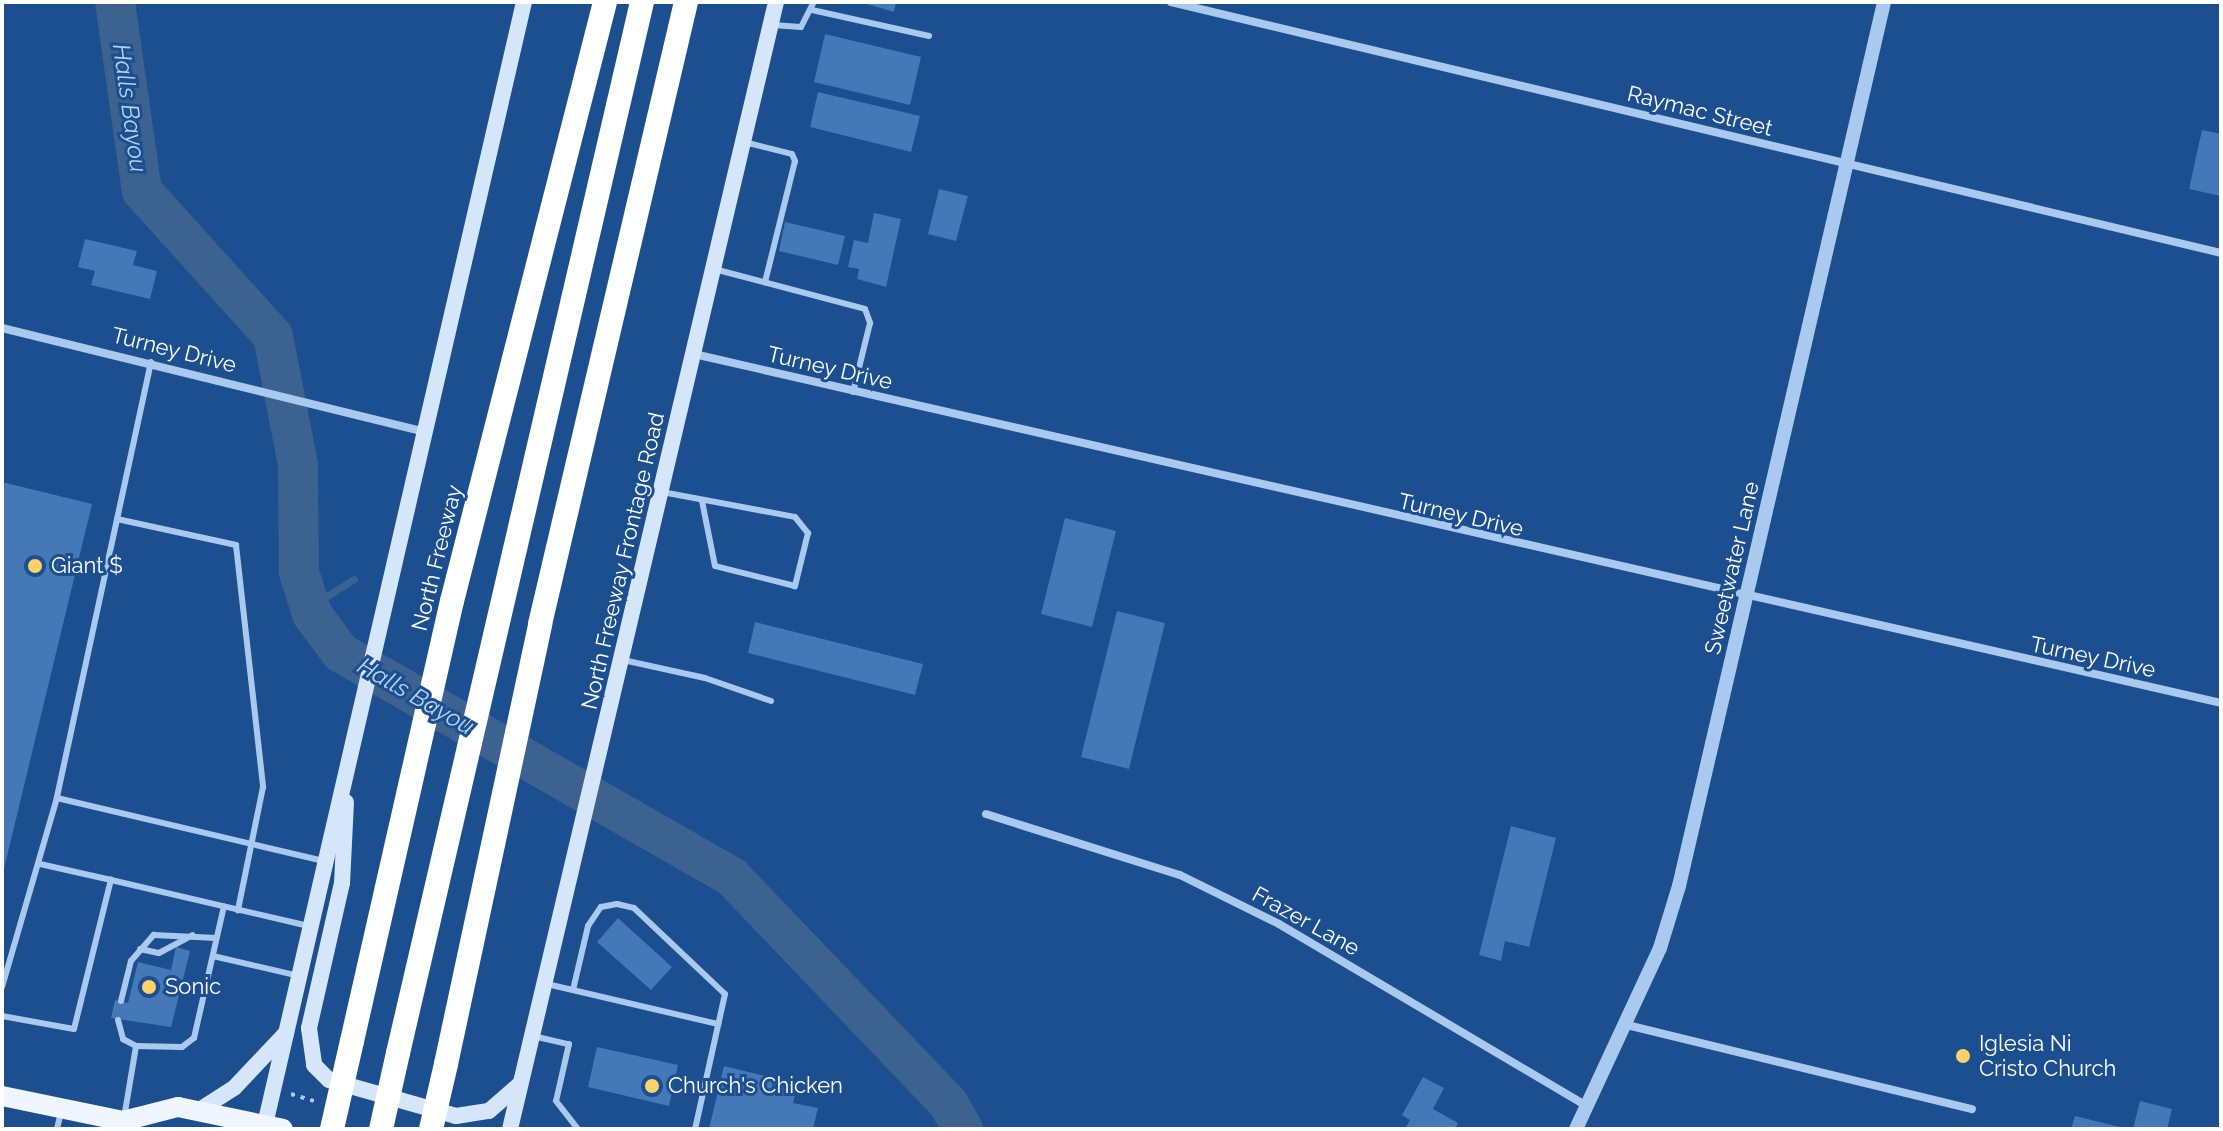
<!DOCTYPE html>
<html>
<head>
<meta charset="utf-8">
<style>
	body { margin:0 }
	#map { position:relative; width:2223px; height:1131px; overflow:hidden; background:#1b4f8f; font-family:Raleway,sans-serif }
	div>[style] { position:absolute }
	.stream>* { height:7px; margin:-3.5px; padding:0 3.5px; transform-origin:3.5px; border-radius:3.5px; background:#3c6290 }
	.river>* { height:40px; margin:-20px; padding:0 20px; transform-origin:20px; border-radius:20px; background:#3c6290 }
	.building>* { inset:0; background:#4478b7 }
	.path>* { height:4px; margin-top:-2px; transform-origin:0; background:repeating-linear-gradient(90deg,#a9c9ee 0 4px,transparent 0 10px) }
	.service>* { height:6px; margin:-3px; padding:0 3px; transform-origin:3px; border-radius:3px; background:#a9c9ee }
	.minor>* { height:8px; margin:-4px; padding:0 4px; transform-origin:4px; border-radius:4px; background:#a9c9ee }
	.tertiary>* { height:14px; margin:-7px; padding:0 7px; transform-origin:7px; border-radius:7px; background:#a9c9ee }
	.secondary>* { height:16px; margin:-8px; padding:0 8px; transform-origin:8px; border-radius:8px; background:#d6e6fa }
	.primary>* { height:20px; margin:-10px; padding:0 10px; transform-origin:10px; border-radius:10px; background:#f0f6ff }
	.motorway>* { height:24px; margin:-12px; padding:0 12px; transform-origin:12px; border-radius:12px; background:#fff }
	.motorway-bridge>* { height:24px; margin:-12px; padding:0 12px; transform-origin:12px; border-radius:12px; background:#fff }
	.dots>* { width:22px; height:22px; translate:-50% -50%; box-sizing:border-box; border:4px solid #1b4f8f; border-radius:50% }
	span { translate:-50% -50%; white-space:nowrap; text-align:center; line-height:1.15; -webkit-text-stroke:6px #1b4f8f; paint-order:stroke }
	.street-label { font-size:22px; color:#fff }
	.poi-label { font-size:22px; color:#fff }
	.left { translate:0 -50%; text-align:left }
	.water-label { font-size:24px; color:#b5d3f5; font-style:italic }
	.frame { position:absolute; inset:0; border:4px solid #fff; pointer-events:none }
</style>
</head>
<body>
<div id="map">
	<div class="stream">
		<i style="left:310px;top:607px;width:52px;rotate:-32.5deg"></i>
	</div>
	<div class="river">
		<i style="left:115px;top:2px;width:191px;rotate:81.9deg"></i>
		<i style="left:142px;top:191px;width:195px;rotate:47.9deg"></i>
		<i style="left:273px;top:336px;width:131px;rotate:79deg"></i>
		<i style="left:298px;top:465px;width:107px;rotate:89.5deg"></i>
		<i style="left:299px;top:572px;width:44px;rotate:72.8deg"></i>
		<i style="left:312px;top:614px;width:49px;rotate:53.4deg"></i>
		<i style="left:341px;top:653px;width:451px;rotate:29.8deg"></i>
		<i style="left:732px;top:877px;width:313px;rotate:46.3deg"></i>
		<i style="left:948px;top:1103px;width:30px;rotate:60deg"></i>
	</div>
	<div class="building">
		<i style="clip-path:polygon(860px 2px,896px 2px,894px 12px)"></i>
		<i style="clip-path:polygon(825px 34px,921px 57px,910px 105px,814px 82px)"></i>
		<i style="clip-path:polygon(818px 92px,920px 116px,911px 152px,810px 127px)"></i>
		<i style="clip-path:polygon(2202px 130px,2221px 134px,2221px 196px,2189px 189px)"></i>
		<i style="clip-path:polygon(939px 189px,968px 196px,956px 241px,928px 234px)"></i>
		<i style="clip-path:polygon(874px 213px,901px 219px,886px 287px,857px 279px,859px 269px,848px 267px,854px 240px,868px 243px)"></i>
		<i style="clip-path:polygon(785px 222px,845px 236px,838px 265px,779px 251px)"></i>
		<i style="clip-path:polygon(85px 239px,137px 251px,133px 265px,157px 271px,150px 299px,91px 285px,95px 271px,78px 267px)"></i>
		<i style="clip-path:polygon(2px 482px,92px 504px,3px 873px,2px 873px)"></i>
		<i style="clip-path:polygon(1065px 518px,1116px 531px,1092px 627px,1041px 614px)"></i>
		<i style="clip-path:polygon(1117px 611px,1165px 623px,1129px 769px,1081px 757px)"></i>
		<i style="clip-path:polygon(755px 622px,923px 664px,915px 695px,748px 653px)"></i>
		<i style="clip-path:polygon(1511px 826px,1556px 838px,1529px 947px,1505px 941px,1501px 961px,1479px 955px)"></i>
		<i style="clip-path:polygon(618px 918px,672px 967px,651px 990px,597px 942px)"></i>
		<i style="clip-path:polygon(176px 947px,190px 951px,171px 1027px,111px 1018px,115px 1000px,128px 1003px,138px 962px,171px 970px)"></i>
		<i style="clip-path:polygon(597px 1047px,678px 1065px,669px 1106px,588px 1087px)"></i>
		<i style="clip-path:polygon(724px 1066px,798px 1084px,793px 1103px,818px 1108px,813px 1129px,709px 1129px)"></i>
		<i style="clip-path:polygon(1423px 1077px,1444px 1088px,1433px 1109px,1458px 1123px,1455px 1129px,1405px 1129px,1410px 1120px,1402px 1115px)"></i>
		<i style="clip-path:polygon(2140px 1101px,2172px 1109px,2167px 1129px,2133px 1129px)"></i>
		<i style="clip-path:polygon(2075px 1116px,2124px 1128px,2124px 1129px,2071px 1129px)"></i>
	</div>
	<div class="path">
		<i style="left:291px;top:1094px;width:27px;rotate:17deg"></i>
	</div>
	<div class="service">
		<i style="left:812px;top:10px;width:120px;rotate:12.5deg"></i>
		<i style="left:773px;top:25px;width:28px;rotate:4deg"></i>
		<i style="left:801px;top:27px;width:28px;rotate:-63deg"></i>
		<i style="left:744px;top:142px;width:49px;rotate:14deg"></i>
		<i style="left:792px;top:154px;width:8px;rotate:67deg"></i>
		<i style="left:795px;top:161px;width:125px;rotate:103.9deg"></i>
		<i style="left:714px;top:269px;width:156px;rotate:14.8deg"></i>
		<i style="left:865px;top:309px;width:15px;rotate:70deg"></i>
		<i style="left:870px;top:323px;width:71px;rotate:103.8deg"></i>
		<i style="left:151px;top:362px;width:446px;rotate:102.2deg"></i>
		<i style="left:57px;top:798px;width:274px;rotate:13.3deg"></i>
		<i style="left:662px;top:492px;width:135px;rotate:10.6deg"></i>
		<i style="left:795px;top:517px;width:21px;rotate:51deg"></i>
		<i style="left:808px;top:533px;width:55px;rotate:103.8deg"></i>
		<i style="left:795px;top:586px;width:82px;rotate:-166deg"></i>
		<i style="left:715px;top:566px;width:66px;rotate:-101.3deg"></i>
		<i style="left:117px;top:519px;width:122px;rotate:12.3deg"></i>
		<i style="left:236px;top:545px;width:244px;rotate:83.6deg"></i>
		<i style="left:263px;top:787px;width:126px;rotate:101.5deg"></i>
		<i style="left:623px;top:660px;width:84px;rotate:12.4deg"></i>
		<i style="left:705px;top:678px;width:70px;rotate:19.2deg"></i>
		<i style="left:40px;top:864px;width:73px;rotate:12.7deg"></i>
		<i style="left:140px;top:949px;width:19px;rotate:12deg"></i>
		<i style="left:159px;top:953px;width:38px;rotate:-28deg"></i>
		<i style="left:213px;top:956px;width:88px;rotate:13.1deg"></i>
		<i style="left:547px;top:984px;width:176px;rotate:13.2deg"></i>
		<i style="left:2px;top:987px;width:197px;rotate:-73.8deg"></i>
		<i style="left:573px;top:990px;width:66px;rotate:-76.8deg"></i>
		<i style="left:588px;top:926px;width:23px;rotate:-56deg"></i>
		<i style="left:601px;top:907px;width:16px;rotate:-11deg"></i>
		<i style="left:617px;top:904px;width:17px;rotate:13deg"></i>
		<i style="left:634px;top:908px;width:125px;rotate:43.4deg"></i>
		<i style="left:725px;top:994px;width:138px;rotate:102.5deg"></i>
		<i style="left:121px;top:1001px;width:41px;rotate:-76deg"></i>
		<i style="left:131px;top:961px;width:35px;rotate:-49deg"></i>
		<i style="left:154px;top:935px;width:62px;rotate:2.8deg"></i>
		<i style="left:2px;top:1016px;width:73px;rotate:10.2deg"></i>
		<i style="left:74px;top:1029px;width:154px;rotate:-76.1deg"></i>
		<i style="left:111px;top:880px;width:203px;rotate:13.1deg"></i>
		<i style="left:118px;top:1020px;width:20px;rotate:75deg"></i>
		<i style="left:123px;top:1039px;width:15px;rotate:28deg"></i>
		<i style="left:533px;top:1036px;width:37px;rotate:13deg"></i>
		<i style="left:569px;top:1044px;width:58px;rotate:102.8deg"></i>
		<i style="left:556px;top:1101px;width:36px;rotate:52deg"></i>
		<i style="left:124px;top:1118px;width:73px;rotate:-80.5deg"></i>
		<i style="left:136px;top:1046px;width:46px;rotate:1.2deg"></i>
		<i style="left:182px;top:1047px;width:15px;rotate:-37deg"></i>
		<i style="left:194px;top:1038px;width:135px;rotate:-77.2deg"></i>
		<i style="left:57px;top:1129px;width:17px;rotate:-77deg"></i>
	</div>
	<div class="minor">
		<i style="left:1171px;top:2px;width:1080px;rotate:13.44deg"></i>
		<i style="left:2px;top:328px;width:436px;rotate:13.8deg"></i>
		<i style="left:694px;top:354px;width:1566px;rotate:12.87deg"></i>
		<i style="left:986px;top:814px;width:203px;rotate:17.5deg"></i>
		<i style="left:1180px;top:875px;width:110px;rotate:26.3deg"></i>
		<i style="left:1279px;top:924px;width:358px;rotate:30.6deg"></i>
		<i style="left:1627px;top:1025px;width:355px;rotate:13.7deg"></i>
	</div>
	<div class="tertiary">
		<i style="left:1576px;top:1129px;width:200px;rotate:-65.1deg"></i>
		<i style="left:1660px;top:948px;width:65px;rotate:-73deg"></i>
		<i style="left:1679px;top:886px;width:907px;rotate:-76.94deg"></i>
	</div>
	<div class="secondary">
		<i style="left:346px;top:802px;width:81px;rotate:92.8deg"></i>
		<i style="left:342px;top:883px;width:149px;rotate:102.8deg"></i>
		<i style="left:309px;top:1028px;width:37px;rotate:82deg"></i>
		<i style="left:314px;top:1065px;width:21px;rotate:45deg"></i>
		<i style="left:329px;top:1080px;width:132px;rotate:15.8deg"></i>
		<i style="left:456px;top:1116px;width:33px;rotate:-9deg"></i>
		<i style="left:489px;top:1111px;width:41px;rotate:-41.1deg"></i>
		<i style="left:198px;top:1111px;width:43px;rotate:-32.6deg"></i>
		<i style="left:234px;top:1088px;width:76px;rotate:-46.6deg"></i>
		<i style="left:264px;top:1129px;width:1157px;rotate:-77.01deg"></i>
		<i style="left:510px;top:1129px;width:1158px;rotate:-76.72deg"></i>
	</div>
	<div class="primary">
		<i style="left:2px;top:1096px;width:124px;rotate:11.7deg"></i>
		<i style="left:123px;top:1121px;width:57px;rotate:-14.3deg"></i>
		<i style="left:178px;top:1107px;width:107px;rotate:11.8deg"></i>
	</div>
	<div class="motorway">
		<i style="left:352px;top:1041px;width:451px;rotate:-77.2deg"></i>
		<i style="left:452px;top:601px;width:618px;rotate:-75.67deg"></i>
		<i style="left:398px;top:1053px;width:1079px;rotate:-76.93deg"></i>
		<i style="left:446px;top:1064px;width:450px;rotate:-77.9deg"></i>
		<i style="left:540px;top:624px;width:639px;rotate:-76.79deg"></i>
	</div>
	<div class="motorway-bridge">
		<i style="left:332px;top:1129px;width:90px;rotate:-77.2deg"></i>
		<i style="left:381px;top:1129px;width:78px;rotate:-77.4deg"></i>
		<i style="left:431px;top:1129px;width:67px;rotate:-77deg"></i>
	</div>
	<div class="dots">
		<i style="left:35px;top:566px;background:#ffd166"></i>
		<i style="left:149px;top:987px;background:#ffd166"></i>
		<i style="left:1963px;top:1056px;background:#ffd166"></i>
		<i style="left:652px;top:1086px;background:#ffd166"></i>
	</div>
	<div class="street-label">
		<span style="left:1700px;top:111px;rotate:14deg">Raymac Street</span>
		<span style="left:174px;top:350px;rotate:14deg">Turney Drive</span>
		<span style="left:830px;top:368px;rotate:13deg">Turney Drive</span>
		<span style="left:1461px;top:515px;rotate:13deg">Turney Drive</span>
		<span style="left:437px;top:558px;rotate:-76deg">North Freeway</span>
		<span style="left:623px;top:561px;rotate:-77deg">North Freeway Frontage Road</span>
		<span style="left:1732px;top:568px;rotate:-77deg">Sweetwater Lane</span>
		<span style="left:2093px;top:657px;rotate:12deg">Turney Drive</span>
		<span style="left:1306px;top:921px;rotate:29deg">Frazer Lane</span>
	</div>
	<div class="poi-label">
		<span class="left" style="left:51px;top:566px">Giant $</span>
		<span class="left" style="left:165px;top:987px">Sonic</span>
		<span class="left" style="left:1979px;top:1056px">Iglesia Ni<br>Cristo Church</span>
		<span class="left" style="left:668px;top:1086px">Church's Chicken</span>
	</div>
	<div class="water-label">
		<span style="left:130px;top:108px;rotate:82deg">Halls Bayou</span>
		<span style="left:416px;top:696px;rotate:30deg">Halls Bayou</span>
	</div>
	<div class="frame"></div>
</div>
</body>
</html>
